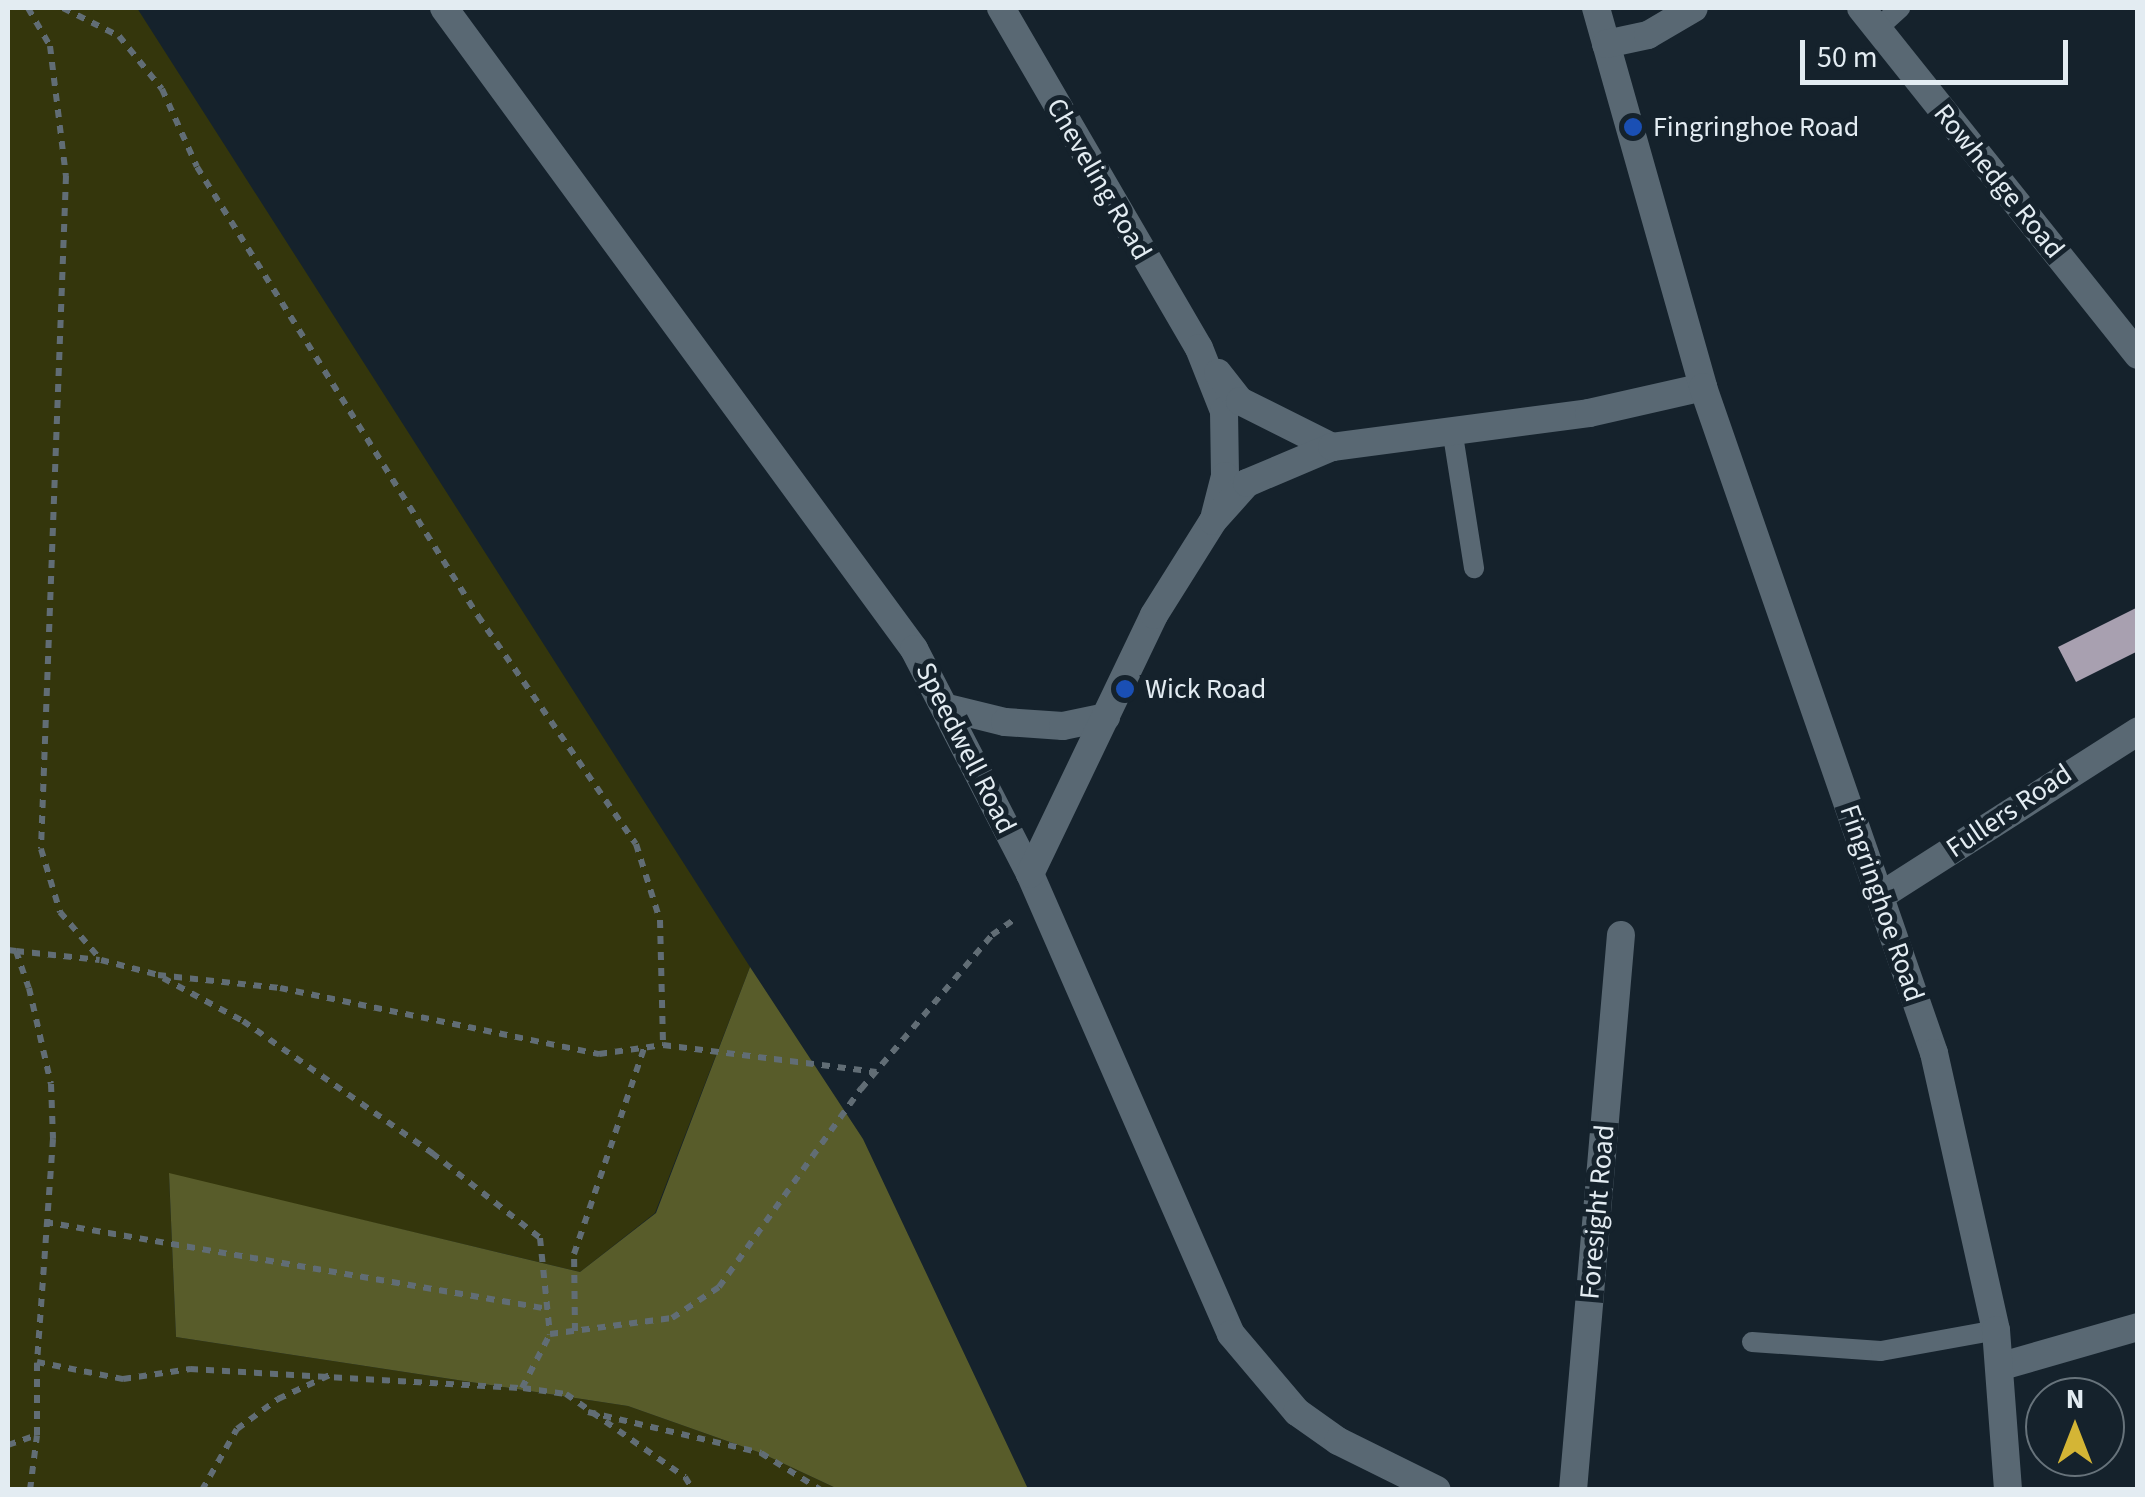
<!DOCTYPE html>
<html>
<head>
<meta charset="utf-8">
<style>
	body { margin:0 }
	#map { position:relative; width:2145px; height:1497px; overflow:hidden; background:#15222c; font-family:"Source Sans 3",sans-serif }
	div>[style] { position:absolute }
	.green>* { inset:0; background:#34360c }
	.forest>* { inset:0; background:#585c2a }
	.building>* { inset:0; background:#a8a0b0 }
	.path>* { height:6px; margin-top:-3px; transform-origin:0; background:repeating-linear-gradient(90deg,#616d75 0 8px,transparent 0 16px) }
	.service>* { height:20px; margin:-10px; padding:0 10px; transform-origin:10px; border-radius:10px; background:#596873 }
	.minor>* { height:28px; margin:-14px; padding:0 14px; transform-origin:14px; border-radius:14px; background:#596873 }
	.tertiary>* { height:28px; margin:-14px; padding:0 14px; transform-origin:14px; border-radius:14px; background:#596873 }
	.dots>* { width:28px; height:28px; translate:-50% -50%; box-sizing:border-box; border:5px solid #15222c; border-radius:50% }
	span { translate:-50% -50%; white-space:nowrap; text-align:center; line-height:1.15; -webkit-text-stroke:10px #15222c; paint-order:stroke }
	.poi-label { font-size:28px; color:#e3ecf2 }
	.left { translate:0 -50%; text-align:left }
	.street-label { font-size:28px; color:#e3ecf2 }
	.frame { position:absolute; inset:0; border:10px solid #e3ecf2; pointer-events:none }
	.north { position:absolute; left:2025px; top:1377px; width:100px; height:100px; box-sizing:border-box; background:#15222c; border:2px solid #67737b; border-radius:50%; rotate:0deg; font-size:28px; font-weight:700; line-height:40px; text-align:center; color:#e3ecf2 }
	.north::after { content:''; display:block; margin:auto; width:35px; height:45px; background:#d4b535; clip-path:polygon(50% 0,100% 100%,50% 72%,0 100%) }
	.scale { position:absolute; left:1800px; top:40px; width:268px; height:45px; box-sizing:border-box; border:5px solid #e3ecf2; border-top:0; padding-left:12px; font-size:30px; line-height:35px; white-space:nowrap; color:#e3ecf2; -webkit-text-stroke:8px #15222c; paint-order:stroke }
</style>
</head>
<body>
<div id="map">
	<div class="green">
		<i style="clip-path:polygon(8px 8px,137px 8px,750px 967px,655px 1213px,580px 1272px,169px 1174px,176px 1337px,628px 1406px,761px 1453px,838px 1489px,8px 1490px)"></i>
	</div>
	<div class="forest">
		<i style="clip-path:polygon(750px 967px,863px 1139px,1028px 1489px,838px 1489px,761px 1453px,628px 1406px,176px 1337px,169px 1173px,580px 1272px,656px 1213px)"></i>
	</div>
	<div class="building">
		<i style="clip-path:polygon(2138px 607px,2138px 651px,2076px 682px,2058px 647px)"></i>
	</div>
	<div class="path">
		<i style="left:28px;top:8px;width:44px;rotate:59.9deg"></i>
		<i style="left:50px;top:46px;width:131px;rotate:83deg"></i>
		<i style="left:66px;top:176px;width:673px;rotate:92.13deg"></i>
		<i style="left:41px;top:849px;width:66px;rotate:73.2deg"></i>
		<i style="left:60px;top:912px;width:63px;rotate:49.5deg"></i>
		<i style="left:101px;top:960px;width:59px;rotate:14.7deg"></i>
		<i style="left:158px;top:975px;width:123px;rotate:6.1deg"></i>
		<i style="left:280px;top:988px;width:326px;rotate:11.7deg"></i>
		<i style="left:599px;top:1054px;width:65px;rotate:-8deg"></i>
		<i style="left:663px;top:1045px;width:215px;rotate:7.2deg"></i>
		<i style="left:63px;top:8px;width:63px;rotate:26.6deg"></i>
		<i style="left:119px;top:36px;width:68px;rotate:50.9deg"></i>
		<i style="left:162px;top:89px;width:85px;rotate:65.8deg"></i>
		<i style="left:197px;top:167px;width:530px;rotate:57.96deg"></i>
		<i style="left:478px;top:616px;width:277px;rotate:55.3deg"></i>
		<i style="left:636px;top:844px;width:80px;rotate:72.5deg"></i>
		<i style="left:660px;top:920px;width:125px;rotate:88.6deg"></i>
		<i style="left:8px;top:950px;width:8px;rotate:7deg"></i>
		<i style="left:16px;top:951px;width:39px;rotate:71deg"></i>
		<i style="left:29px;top:988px;width:98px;rotate:77.1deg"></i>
		<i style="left:51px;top:1084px;width:55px;rotate:87.9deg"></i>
		<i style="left:53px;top:1139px;width:224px;rotate:94.1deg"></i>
		<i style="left:16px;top:951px;width:84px;rotate:6.1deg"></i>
		<i style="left:163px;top:978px;width:91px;rotate:28.3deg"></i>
		<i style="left:243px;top:1021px;width:231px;rotate:34.9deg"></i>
		<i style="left:432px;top:1153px;width:137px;rotate:38.2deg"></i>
		<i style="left:540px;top:1238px;width:97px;rotate:84.1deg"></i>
		<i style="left:45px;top:1222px;width:510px;rotate:9.81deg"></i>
		<i style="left:575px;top:1331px;width:77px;rotate:-90.7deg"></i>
		<i style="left:574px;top:1254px;width:218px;rotate:-71.2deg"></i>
		<i style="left:523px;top:1388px;width:43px;rotate:7.9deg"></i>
		<i style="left:566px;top:1394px;width:145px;rotate:34.9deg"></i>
		<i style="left:685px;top:1477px;width:15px;rotate:58deg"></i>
		<i style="left:588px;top:1412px;width:178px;rotate:13.3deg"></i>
		<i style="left:761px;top:1453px;width:70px;rotate:31.7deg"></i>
		<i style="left:8px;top:1445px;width:31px;rotate:-19deg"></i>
		<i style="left:37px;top:1435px;width:73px;rotate:-90deg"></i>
		<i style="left:37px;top:1362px;width:88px;rotate:11.2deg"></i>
		<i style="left:123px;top:1379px;width:68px;rotate:-8.5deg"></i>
		<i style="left:190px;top:1369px;width:333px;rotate:3.3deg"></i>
		<i style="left:522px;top:1388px;width:61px;rotate:-62.6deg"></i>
		<i style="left:550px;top:1334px;width:123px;rotate:-7.5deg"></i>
		<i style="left:672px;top:1318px;width:56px;rotate:-33.4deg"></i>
		<i style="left:719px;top:1287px;width:244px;rotate:-54.4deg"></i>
		<i style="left:861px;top:1089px;width:202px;rotate:-49.6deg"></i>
		<i style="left:992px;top:935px;width:29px;rotate:-35deg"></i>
		<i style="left:30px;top:1490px;width:55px;rotate:-82.7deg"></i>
		<i style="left:202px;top:1490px;width:70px;rotate:-60.2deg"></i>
		<i style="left:237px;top:1429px;width:51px;rotate:-36.2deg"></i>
		<i style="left:278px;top:1399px;width:57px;rotate:-24.8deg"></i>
	</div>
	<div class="service">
		<i style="left:1878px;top:28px;width:30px;rotate:-42deg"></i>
		<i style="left:1452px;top:429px;width:141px;rotate:81deg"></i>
		<i style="left:1752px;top:1342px;width:129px;rotate:4deg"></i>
		<i style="left:1881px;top:1351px;width:117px;rotate:-10.3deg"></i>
	</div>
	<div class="minor">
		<i style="left:444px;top:8px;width:795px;rotate:53.75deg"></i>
		<i style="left:914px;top:649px;width:253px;rotate:62.7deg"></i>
		<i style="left:1030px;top:874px;width:502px;rotate:66.4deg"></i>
		<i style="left:1231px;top:1334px;width:102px;rotate:49.8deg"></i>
		<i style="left:1297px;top:1412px;width:50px;rotate:35.3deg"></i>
		<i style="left:1338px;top:1441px;width:110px;rotate:26.3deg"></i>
		<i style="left:1001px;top:8px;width:393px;rotate:59.8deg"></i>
		<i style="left:1199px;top:348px;width:68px;rotate:68.4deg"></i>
		<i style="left:1224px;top:411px;width:65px;rotate:89.1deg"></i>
		<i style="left:1225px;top:476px;width:40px;rotate:104.4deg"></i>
		<i style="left:1218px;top:373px;width:36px;rotate:52deg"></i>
		<i style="left:1240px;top:401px;width:103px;rotate:26.6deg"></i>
		<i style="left:948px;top:708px;width:59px;rotate:13.8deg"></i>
		<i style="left:1005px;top:722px;width:58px;rotate:3.9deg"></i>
		<i style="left:1063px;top:726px;width:44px;rotate:-11.8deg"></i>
		<i style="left:1030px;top:874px;width:287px;rotate:-64.4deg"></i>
		<i style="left:1154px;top:615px;width:111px;rotate:-57.9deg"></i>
		<i style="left:1213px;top:521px;width:51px;rotate:-48.2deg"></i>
		<i style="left:1247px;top:483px;width:92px;rotate:-23deg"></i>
		<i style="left:1332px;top:447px;width:259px;rotate:-7.5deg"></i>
		<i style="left:1589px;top:413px;width:117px;rotate:-12.8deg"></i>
		<i style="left:1882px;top:895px;width:304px;rotate:-32.6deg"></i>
		<i style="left:2002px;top:1366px;width:141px;rotate:-16deg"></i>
		<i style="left:1573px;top:1490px;width:557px;rotate:-85.06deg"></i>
	</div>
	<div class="tertiary">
		<i style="left:1596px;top:8px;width:394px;rotate:74.2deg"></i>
		<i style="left:1703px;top:387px;width:705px;rotate:70.87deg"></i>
		<i style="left:1934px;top:1053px;width:284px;rotate:77.4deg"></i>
		<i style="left:1996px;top:1330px;width:160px;rotate:85.7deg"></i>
		<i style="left:1861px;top:8px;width:444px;rotate:51.4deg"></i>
		<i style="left:1606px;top:44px;width:43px;rotate:-12.1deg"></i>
		<i style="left:1648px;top:35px;width:53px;rotate:-30.4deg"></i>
	</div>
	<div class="dots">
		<i style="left:1633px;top:127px;background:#1a4fb4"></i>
		<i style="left:1125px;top:689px;background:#1a4fb4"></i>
	</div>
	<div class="poi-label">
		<span class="left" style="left:1653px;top:127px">Fingringhoe Road</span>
		<span class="left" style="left:1145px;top:689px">Wick Road</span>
	</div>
	<div class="street-label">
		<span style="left:1099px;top:179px;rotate:60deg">Cheveling Road</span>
		<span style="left:1999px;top:181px;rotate:51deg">Rowhedge Road</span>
		<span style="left:966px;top:748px;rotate:63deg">Speedwell Road</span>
		<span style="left:2009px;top:811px;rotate:-34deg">Fullers Road</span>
		<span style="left:1882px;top:903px;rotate:71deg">Fingringhoe Road</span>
		<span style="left:1597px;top:1212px;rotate:-85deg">Foresight Road</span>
	</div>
	<div class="frame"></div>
	<div class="north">N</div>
	<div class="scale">50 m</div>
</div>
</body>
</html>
